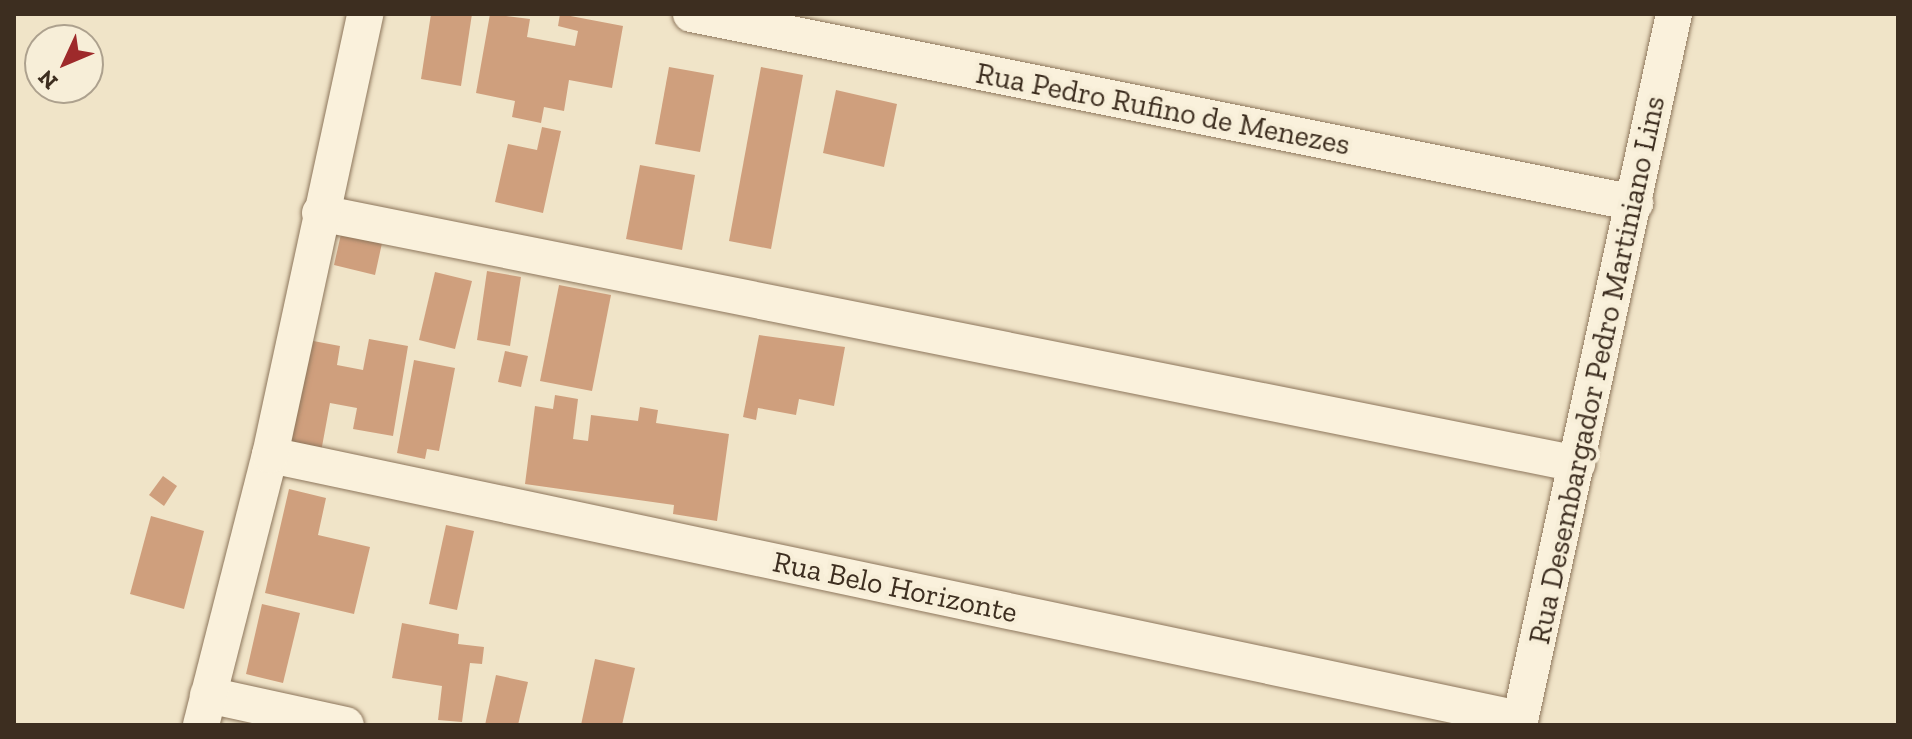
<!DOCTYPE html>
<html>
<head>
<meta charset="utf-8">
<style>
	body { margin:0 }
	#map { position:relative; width:1912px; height:739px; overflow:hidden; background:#f0e4c8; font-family:"Zilla Slab",serif }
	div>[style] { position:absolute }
	.building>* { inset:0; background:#cf9f7d }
	.roads { filter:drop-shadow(0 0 2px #8d765c) drop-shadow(0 0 2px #8d765c) }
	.minor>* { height:36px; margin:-18px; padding:0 18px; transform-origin:18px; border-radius:18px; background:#faf1dc }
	span { translate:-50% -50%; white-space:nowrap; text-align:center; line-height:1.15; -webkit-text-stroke:8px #f7eed8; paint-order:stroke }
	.street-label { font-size:30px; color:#3d2e20 }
	.frame { position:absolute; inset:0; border:16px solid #3d2e20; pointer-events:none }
	.north { position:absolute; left:24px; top:24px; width:80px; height:80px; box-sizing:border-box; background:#f7eed8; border:2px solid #ada18e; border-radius:50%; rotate:226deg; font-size:22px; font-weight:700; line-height:32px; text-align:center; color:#3d2e20 }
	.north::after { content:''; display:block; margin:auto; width:28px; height:36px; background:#9e2a2b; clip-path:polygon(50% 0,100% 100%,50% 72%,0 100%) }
</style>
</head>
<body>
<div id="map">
	<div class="building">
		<i style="clip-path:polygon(431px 14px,472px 14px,461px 86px,421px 79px)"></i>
		<i style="clip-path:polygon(490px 14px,530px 19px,527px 37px,575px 46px,578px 31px,558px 26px,560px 14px,623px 26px,612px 88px,569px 80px,564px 111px,544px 107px,541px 123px,512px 117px,515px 101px,476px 93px)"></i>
		<i style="clip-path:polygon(669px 67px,714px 75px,700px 152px,655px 144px)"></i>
		<i style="clip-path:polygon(761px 67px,803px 75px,771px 249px,729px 241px)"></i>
		<i style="clip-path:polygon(836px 90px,897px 104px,884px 167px,823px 153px)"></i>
		<i style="clip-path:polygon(542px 127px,561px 131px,543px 213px,495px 202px,508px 144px,537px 150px)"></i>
		<i style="clip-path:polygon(640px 165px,695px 175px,682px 250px,626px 239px)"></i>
		<i style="clip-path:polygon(341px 234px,382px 243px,375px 275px,334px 265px)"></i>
		<i style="clip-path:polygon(487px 271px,521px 277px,510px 346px,477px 340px)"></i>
		<i style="clip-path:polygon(435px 272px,472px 281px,455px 349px,419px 340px)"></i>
		<i style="clip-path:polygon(559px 285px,611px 295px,592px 391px,540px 381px)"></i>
		<i style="clip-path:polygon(759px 335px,845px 347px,834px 406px,799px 399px,796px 415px,758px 408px,756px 420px,743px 417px)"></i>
		<i style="clip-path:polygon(369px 339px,408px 346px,393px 436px,353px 429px,357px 408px,330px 403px,321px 452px,289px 447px,308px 340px,340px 346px,337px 365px,363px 370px)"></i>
		<i style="clip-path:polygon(505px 351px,528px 356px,521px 387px,498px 382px)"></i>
		<i style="clip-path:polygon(414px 360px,455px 368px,439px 451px,427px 449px,425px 459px,397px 453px)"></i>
		<i style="clip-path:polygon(555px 395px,578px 399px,573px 439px,588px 441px,591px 415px,638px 421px,640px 407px,658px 410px,656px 423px,729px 434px,717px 521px,673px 514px,674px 505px,525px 484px,535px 406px,553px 409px)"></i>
		<i style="clip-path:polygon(163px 476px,177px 486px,164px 506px,149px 495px)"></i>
		<i style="clip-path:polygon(289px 489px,326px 498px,318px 535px,370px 547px,354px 614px,265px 593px)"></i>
		<i style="clip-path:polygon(151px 516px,204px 531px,184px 609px,130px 594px)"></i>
		<i style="clip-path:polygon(446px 525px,474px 531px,457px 610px,429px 604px)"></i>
		<i style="clip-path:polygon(262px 604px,300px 613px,283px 683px,246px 674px)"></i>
		<i style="clip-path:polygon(402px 623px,459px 634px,458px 644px,484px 647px,482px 664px,470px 663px,462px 722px,438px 720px,442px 686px,392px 678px)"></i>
		<i style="clip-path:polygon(595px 659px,635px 668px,622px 725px,581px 725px)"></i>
		<i style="clip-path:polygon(496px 675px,528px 682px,518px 725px,485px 725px)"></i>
	</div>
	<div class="roads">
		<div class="minor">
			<i style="left:691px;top:14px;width:963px;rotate:11.32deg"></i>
			<i style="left:320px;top:213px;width:1282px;rotate:11.29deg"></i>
			<i style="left:270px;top:455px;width:1278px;rotate:11.93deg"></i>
			<i style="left:208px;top:695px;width:141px;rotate:12.3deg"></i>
			<i style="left:201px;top:725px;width:279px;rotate:-75.7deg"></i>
			<i style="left:270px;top:455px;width:451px;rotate:-77.8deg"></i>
			<i style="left:1519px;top:725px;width:728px;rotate:-77.7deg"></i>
		</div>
	</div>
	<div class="street-label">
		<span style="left:1163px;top:109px;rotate:11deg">Rua Pedro Rufino de Menezes</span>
		<span style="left:1597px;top:370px;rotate:-78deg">Rua Desembargador Pedro Martiniano Lins</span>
		<span style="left:895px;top:587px;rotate:12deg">Rua Belo Horizonte</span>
	</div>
	<div class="frame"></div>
	<div class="north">N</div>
</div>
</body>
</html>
